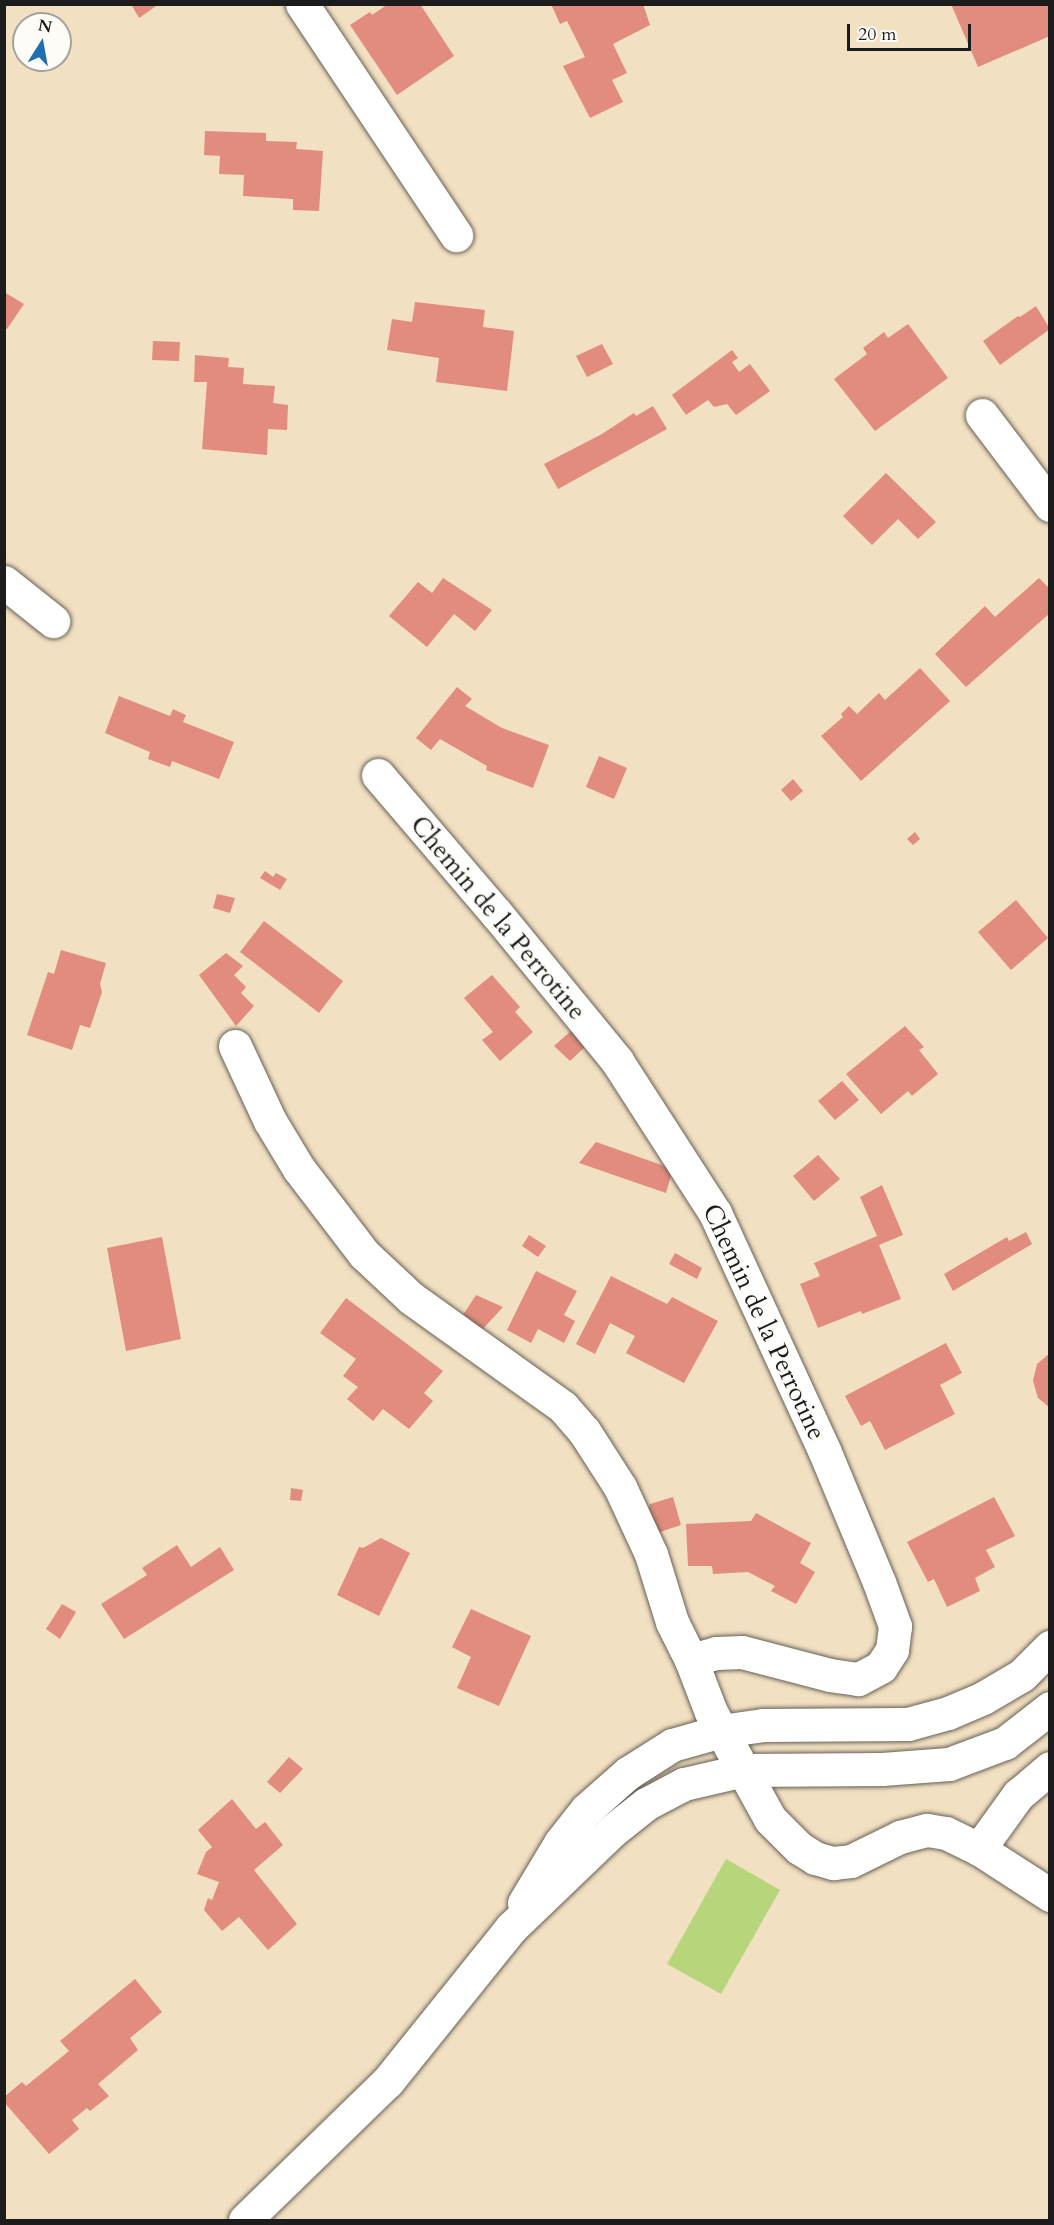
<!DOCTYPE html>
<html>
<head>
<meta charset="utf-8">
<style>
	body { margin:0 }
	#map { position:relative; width:1054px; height:2225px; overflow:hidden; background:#f2e0c2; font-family:Cardo,serif }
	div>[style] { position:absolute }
	.green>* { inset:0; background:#b7d57b }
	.building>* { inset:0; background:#e18c7e }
	.roads { filter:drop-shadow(0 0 2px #676156) drop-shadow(0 0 2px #676156) }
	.minor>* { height:33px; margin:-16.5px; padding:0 16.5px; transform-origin:16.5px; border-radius:16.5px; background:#fff }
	span { translate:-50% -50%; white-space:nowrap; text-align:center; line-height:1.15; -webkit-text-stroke:4.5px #fdfcf7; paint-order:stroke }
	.street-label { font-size:26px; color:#1c1c1c }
	.frame { position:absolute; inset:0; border:6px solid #1c1c1c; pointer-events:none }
	.north { position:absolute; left:12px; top:12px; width:60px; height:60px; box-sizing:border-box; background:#fdfcf7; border:2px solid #a3a29f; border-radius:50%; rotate:11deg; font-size:16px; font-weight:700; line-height:24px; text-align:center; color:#1c1c1c }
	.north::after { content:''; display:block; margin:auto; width:21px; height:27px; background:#1f6fb2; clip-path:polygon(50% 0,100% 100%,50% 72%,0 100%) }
	.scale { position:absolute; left:847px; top:24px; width:124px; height:27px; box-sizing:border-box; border:3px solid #1c1c1c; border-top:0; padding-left:8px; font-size:18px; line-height:21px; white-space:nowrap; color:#1c1c1c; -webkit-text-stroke:4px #fdfcf7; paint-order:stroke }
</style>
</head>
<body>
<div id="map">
	<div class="green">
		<i style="clip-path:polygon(726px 1859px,780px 1890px,721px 1994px,667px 1964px)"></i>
	</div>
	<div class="building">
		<i style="clip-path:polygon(131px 4px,159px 4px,139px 18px)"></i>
		<i style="clip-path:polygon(388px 4px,420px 4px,454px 56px,397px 95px,350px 25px,370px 12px,372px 15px)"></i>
		<i style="clip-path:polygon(551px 4px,643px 4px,650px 25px,613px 44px,627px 73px,612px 80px,623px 102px,590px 118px,563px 66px,585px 57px,567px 21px,560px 24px)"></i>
		<i style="clip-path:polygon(951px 4px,1050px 4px,1050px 36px,978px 67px)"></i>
		<i style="clip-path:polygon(205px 131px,266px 133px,266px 141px,297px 142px,296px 149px,323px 151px,319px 211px,293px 210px,293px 199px,243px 196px,244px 175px,219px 174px,220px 156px,204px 155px)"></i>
		<i style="clip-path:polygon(4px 292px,24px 304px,7px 329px,4px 327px)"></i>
		<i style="clip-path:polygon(415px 302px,485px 310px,483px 327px,514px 331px,507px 391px,436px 382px,439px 358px,387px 350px,392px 319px,412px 322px)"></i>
		<i style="clip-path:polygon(1036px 306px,1050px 329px,1000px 365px,983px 341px,1018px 316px,1020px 317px)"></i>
		<i style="clip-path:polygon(908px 324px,948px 378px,875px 431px,834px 379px,867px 354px,863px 348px,884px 332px,888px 338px)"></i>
		<i style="clip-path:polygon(153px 341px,180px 342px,179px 361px,152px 360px)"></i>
		<i style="clip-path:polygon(602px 344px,613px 364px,587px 377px,576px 356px)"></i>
		<i style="clip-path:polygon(732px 350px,738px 358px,732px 362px,739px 372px,750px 364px,770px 391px,736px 415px,727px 404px,714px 407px,708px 400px,686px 415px,672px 395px)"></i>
		<i style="clip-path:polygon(195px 355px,229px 358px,228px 367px,244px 368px,243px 384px,275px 386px,273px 403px,288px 405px,287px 430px,268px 429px,267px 455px,202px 449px,207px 382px,194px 382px)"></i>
		<i style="clip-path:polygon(653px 406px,667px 429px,558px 489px,544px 464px,602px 434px,634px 413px,636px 416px)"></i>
		<i style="clip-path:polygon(886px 473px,936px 522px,918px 539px,898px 519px,872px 545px,843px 516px)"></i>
		<i style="clip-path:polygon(443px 578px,492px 610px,475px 631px,454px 614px,427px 647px,389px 616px,418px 582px,432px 593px)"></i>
		<i style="clip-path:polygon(1039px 578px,1050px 589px,1050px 613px,966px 687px,935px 654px,985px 606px,995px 617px)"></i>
		<i style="clip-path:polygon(920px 668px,950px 701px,861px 781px,821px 736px,843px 717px,841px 714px,849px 706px,857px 714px,879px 693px,885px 700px)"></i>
		<i style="clip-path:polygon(457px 687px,472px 699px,465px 706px,502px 728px,549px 745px,533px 788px,486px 770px,487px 766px,440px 739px,431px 750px,416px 738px)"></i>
		<i style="clip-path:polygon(119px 696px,170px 716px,173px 709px,186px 715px,183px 722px,234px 742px,219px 779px,172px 761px,170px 767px,148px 759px,150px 752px,105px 733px)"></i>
		<i style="clip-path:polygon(599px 756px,627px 768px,614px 799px,586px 787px)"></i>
		<i style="clip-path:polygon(793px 779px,803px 791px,791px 801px,781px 790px)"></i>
		<i style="clip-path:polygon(915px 832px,920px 839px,913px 845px,907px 839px)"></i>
		<i style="clip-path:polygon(265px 871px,273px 877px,276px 873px,287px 879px,280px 890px,260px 878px)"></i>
		<i style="clip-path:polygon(217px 894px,235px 898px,230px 913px,213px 908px)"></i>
		<i style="clip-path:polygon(1016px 900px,1048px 938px,1011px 970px,978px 932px)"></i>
		<i style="clip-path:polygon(264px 921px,343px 981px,319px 1013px,240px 952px)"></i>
		<i style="clip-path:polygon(61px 950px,106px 963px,100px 984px,102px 992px,90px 1028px,80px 1025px,72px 1050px,27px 1035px,48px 972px,54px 974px)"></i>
		<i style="clip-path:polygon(226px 953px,243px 966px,234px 975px,246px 987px,241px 993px,254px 1006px,236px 1026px,199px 975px)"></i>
		<i style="clip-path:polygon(492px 975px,520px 1007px,515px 1012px,533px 1032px,500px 1061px,482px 1040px,493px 1032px,464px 998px)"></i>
		<i style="clip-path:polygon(905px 1026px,924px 1047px,919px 1050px,938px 1074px,912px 1096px,908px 1091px,881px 1114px,846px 1074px)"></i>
		<i style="clip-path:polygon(573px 1029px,589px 1043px,570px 1061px,554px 1046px)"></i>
		<i style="clip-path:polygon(842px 1081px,859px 1100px,835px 1120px,818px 1101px)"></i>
		<i style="clip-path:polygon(596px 1142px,673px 1169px,666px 1193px,579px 1163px)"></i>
		<i style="clip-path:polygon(818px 1155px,840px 1179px,814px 1201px,793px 1176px)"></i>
		<i style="clip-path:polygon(882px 1185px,903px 1235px,879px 1245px,901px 1299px,862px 1314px,861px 1311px,818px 1328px,800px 1284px,820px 1276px,814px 1263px,877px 1236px,860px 1197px)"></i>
		<i style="clip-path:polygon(1026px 1232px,1032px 1244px,953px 1291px,944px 1274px,1007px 1237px,1009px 1241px)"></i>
		<i style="clip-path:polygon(529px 1235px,546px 1246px,538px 1257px,522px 1246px)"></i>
		<i style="clip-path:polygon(162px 1237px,181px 1339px,126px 1351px,107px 1248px)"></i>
		<i style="clip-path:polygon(675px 1253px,702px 1268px,697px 1279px,669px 1264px)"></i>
		<i style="clip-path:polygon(536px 1271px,577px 1291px,564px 1315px,575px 1321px,564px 1343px,538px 1329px,531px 1343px,507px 1330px)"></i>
		<i style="clip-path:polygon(611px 1276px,667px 1304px,672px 1297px,718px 1321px,684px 1383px,626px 1353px,635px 1336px,610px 1323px,595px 1354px,576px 1344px)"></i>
		<i style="clip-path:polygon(476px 1295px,503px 1307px,482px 1330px,459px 1321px)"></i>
		<i style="clip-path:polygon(346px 1298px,443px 1371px,424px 1393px,433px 1401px,409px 1429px,383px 1409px,373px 1421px,347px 1399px,358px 1387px,343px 1376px,356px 1359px,320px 1333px)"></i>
		<i style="clip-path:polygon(946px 1343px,962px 1373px,940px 1385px,955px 1414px,885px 1450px,870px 1421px,861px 1426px,845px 1396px)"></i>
		<i style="clip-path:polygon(1050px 1353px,1050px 1408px,1038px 1398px,1033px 1381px,1037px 1364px)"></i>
		<i style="clip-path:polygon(291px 1488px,303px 1490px,301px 1501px,290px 1500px)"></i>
		<i style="clip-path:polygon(673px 1497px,681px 1525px,651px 1535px,645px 1517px,650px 1504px)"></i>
		<i style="clip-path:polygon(994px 1497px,1015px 1536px,986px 1550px,995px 1567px,975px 1578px,980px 1591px,947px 1607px,934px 1579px,928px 1582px,907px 1542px)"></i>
		<i style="clip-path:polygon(756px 1513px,811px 1543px,800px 1563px,815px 1572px,796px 1604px,771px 1591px,775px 1586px,748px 1572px,713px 1574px,712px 1566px,688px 1566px,686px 1524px,751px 1521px)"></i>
		<i style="clip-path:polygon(381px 1538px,410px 1553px,379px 1616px,337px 1595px,359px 1547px,363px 1548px)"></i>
		<i style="clip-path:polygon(177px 1545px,191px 1567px,220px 1547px,234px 1570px,124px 1639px,101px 1604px,147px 1575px,142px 1568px)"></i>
		<i style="clip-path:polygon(62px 1604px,76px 1612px,60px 1639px,46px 1629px)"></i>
		<i style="clip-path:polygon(471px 1609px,531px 1636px,499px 1706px,457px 1688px,471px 1657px,452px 1647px)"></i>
		<i style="clip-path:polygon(289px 1757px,303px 1769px,280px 1793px,267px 1782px)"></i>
		<i style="clip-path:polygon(232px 1799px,256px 1829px,265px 1822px,283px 1845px,254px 1870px,297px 1924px,268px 1950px,239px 1917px,222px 1931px,204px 1910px,208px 1898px,212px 1900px,219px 1882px,197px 1874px,206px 1852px,212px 1847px,198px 1830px)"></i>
		<i style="clip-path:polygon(135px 1979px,162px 2012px,130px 2038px,138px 2050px,98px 2084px,109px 2096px,90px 2111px,87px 2108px,72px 2120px,79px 2129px,49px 2154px,4px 2102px,4px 2097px,22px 2082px,26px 2086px,69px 2051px,60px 2041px)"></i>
	</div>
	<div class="roads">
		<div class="minor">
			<i style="left:302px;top:4px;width:278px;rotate:56.3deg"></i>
			<i style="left:982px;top:415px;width:113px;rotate:52.9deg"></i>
			<i style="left:4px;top:582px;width:63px;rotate:38.5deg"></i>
			<i style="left:378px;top:775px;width:182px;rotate:49.5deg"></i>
			<i style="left:496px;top:913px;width:191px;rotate:50.7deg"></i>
			<i style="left:617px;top:1061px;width:181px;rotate:57.2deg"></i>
			<i style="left:715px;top:1213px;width:261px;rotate:65.3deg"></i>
			<i style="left:824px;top:1450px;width:143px;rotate:67.4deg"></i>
			<i style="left:879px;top:1582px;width:47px;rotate:70deg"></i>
			<i style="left:895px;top:1626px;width:24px;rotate:97deg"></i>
			<i style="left:892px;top:1650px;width:20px;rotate:123deg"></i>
			<i style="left:881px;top:1667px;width:26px;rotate:152deg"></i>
			<i style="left:858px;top:1679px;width:28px;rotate:-172deg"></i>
			<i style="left:830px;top:1675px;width:91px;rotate:-165.4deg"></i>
			<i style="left:742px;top:1652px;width:26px;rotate:178deg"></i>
			<i style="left:716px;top:1653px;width:26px;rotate:164deg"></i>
			<i style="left:691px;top:1660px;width:56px;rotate:69deg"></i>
			<i style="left:711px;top:1712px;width:122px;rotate:61.1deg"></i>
			<i style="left:770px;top:1819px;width:41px;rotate:45deg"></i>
			<i style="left:799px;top:1848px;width:19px;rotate:32deg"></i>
			<i style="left:815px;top:1858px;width:19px;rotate:16deg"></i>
			<i style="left:833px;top:1863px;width:18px;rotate:-6deg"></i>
			<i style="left:851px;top:1861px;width:55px;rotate:-26.1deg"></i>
			<i style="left:900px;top:1837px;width:28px;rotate:-15deg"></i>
			<i style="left:927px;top:1830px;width:19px;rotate:9deg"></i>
			<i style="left:946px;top:1833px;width:37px;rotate:26deg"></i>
			<i style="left:979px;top:1849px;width:85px;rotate:32.9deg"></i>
			<i style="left:235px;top:1046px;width:83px;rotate:65deg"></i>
			<i style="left:270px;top:1121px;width:56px;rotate:58.9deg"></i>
			<i style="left:299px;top:1169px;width:107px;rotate:52.6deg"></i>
			<i style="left:364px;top:1254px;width:64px;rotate:43.1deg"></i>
			<i style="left:411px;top:1298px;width:187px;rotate:35.6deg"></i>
			<i style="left:563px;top:1407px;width:32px;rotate:49deg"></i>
			<i style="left:584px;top:1431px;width:67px;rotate:57.3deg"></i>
			<i style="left:620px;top:1487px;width:74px;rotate:65.2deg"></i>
			<i style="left:651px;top:1554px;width:71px;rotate:72.8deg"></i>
			<i style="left:672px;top:1622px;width:42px;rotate:63.4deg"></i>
			<i style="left:979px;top:1849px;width:67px;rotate:-54.2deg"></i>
			<i style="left:1018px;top:1795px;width:42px;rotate:-40.2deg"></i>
			<i style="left:524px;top:1903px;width:70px;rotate:-59deg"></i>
			<i style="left:560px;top:1843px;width:42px;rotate:-51.8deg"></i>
			<i style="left:586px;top:1810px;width:56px;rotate:-41.4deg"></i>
			<i style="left:628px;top:1773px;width:52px;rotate:-32.5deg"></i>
			<i style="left:672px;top:1745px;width:51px;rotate:-15.9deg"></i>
			<i style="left:721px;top:1731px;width:42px;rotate:-8.1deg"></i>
			<i style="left:763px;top:1725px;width:145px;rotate:-0.4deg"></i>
			<i style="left:908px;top:1724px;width:41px;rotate:-15.4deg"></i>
			<i style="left:948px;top:1713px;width:38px;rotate:-23deg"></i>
			<i style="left:983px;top:1698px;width:45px;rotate:-30.5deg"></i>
			<i style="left:1022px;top:1675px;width:40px;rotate:-45deg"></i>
			<i style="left:245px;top:2220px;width:199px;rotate:-44.2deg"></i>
			<i style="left:388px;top:2081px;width:196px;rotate:-51.2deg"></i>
			<i style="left:511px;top:1928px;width:140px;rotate:-43.8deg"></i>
			<i style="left:612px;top:1831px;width:43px;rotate:-38.5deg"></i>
			<i style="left:646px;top:1804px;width:43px;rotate:-27.8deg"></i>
			<i style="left:684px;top:1784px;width:62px;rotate:-13.1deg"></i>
			<i style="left:744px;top:1770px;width:138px;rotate:-0.4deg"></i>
			<i style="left:882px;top:1769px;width:67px;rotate:-4.3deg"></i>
			<i style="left:949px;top:1764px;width:60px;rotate:-20.6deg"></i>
			<i style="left:1005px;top:1743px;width:57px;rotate:-37.9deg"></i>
		</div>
	</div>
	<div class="street-label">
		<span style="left:498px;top:918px;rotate:50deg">Chemin de la Perrotine</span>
		<span style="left:764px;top:1322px;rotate:65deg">Chemin de la Perrotine</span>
	</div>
	<div class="frame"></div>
	<div class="north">N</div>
	<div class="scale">20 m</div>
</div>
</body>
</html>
